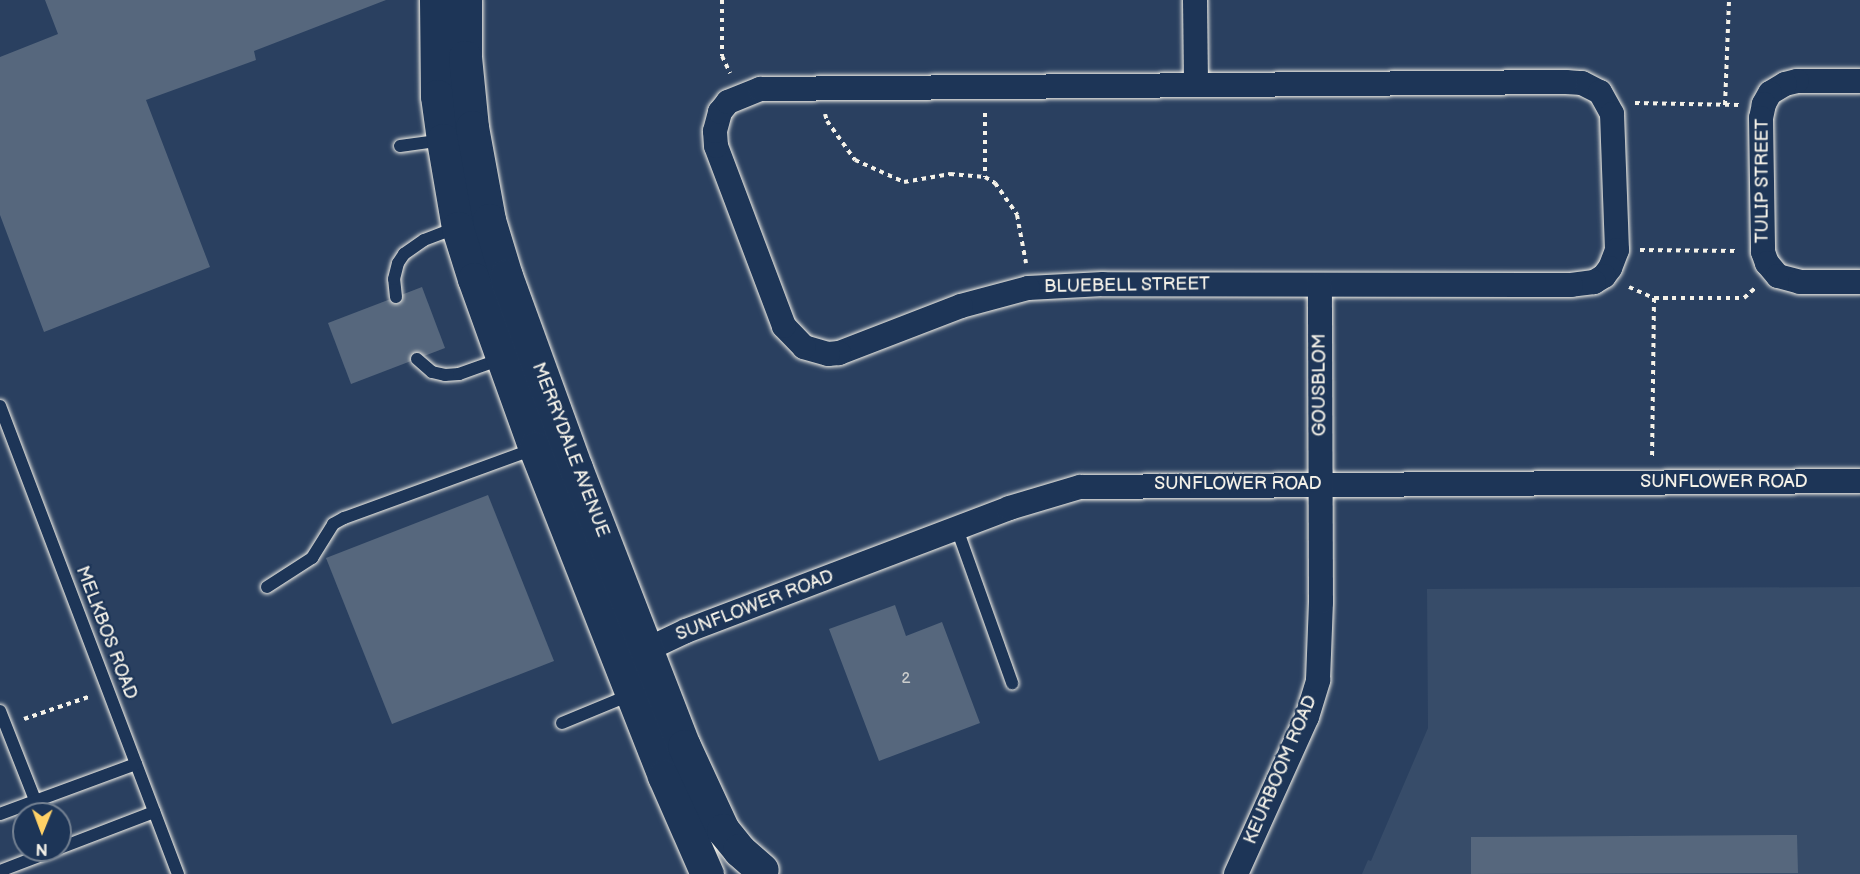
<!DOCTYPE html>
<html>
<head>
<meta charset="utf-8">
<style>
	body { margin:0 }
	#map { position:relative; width:1860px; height:874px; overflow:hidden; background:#2a4060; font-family:"Balsamiq Sans",sans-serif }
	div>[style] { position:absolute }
	.built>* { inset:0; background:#374c69 }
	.building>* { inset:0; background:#56677d }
	.path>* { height:4px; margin-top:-2px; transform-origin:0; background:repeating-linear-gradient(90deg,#f4f1e8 0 4.5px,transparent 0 9px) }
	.roads { filter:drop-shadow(0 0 2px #f4f1e8) drop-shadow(0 0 2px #f4f1e8) }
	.lane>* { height:12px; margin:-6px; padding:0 6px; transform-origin:6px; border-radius:6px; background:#1d3557 }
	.street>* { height:24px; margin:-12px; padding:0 12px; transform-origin:12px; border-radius:12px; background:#1d3557 }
	.secondary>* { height:33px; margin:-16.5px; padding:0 16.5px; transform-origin:16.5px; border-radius:16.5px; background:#1d3557 }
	span { translate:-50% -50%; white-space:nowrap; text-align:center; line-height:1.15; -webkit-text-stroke:4.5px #1d3557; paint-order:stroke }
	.number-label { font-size:15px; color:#cccecd }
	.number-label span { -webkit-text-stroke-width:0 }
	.street-label { font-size:18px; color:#f4f1e8 }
	.north { position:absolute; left:12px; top:802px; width:60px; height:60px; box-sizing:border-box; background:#1d3557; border:2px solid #738091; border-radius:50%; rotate:181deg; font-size:16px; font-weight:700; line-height:24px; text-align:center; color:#f4f1e8 }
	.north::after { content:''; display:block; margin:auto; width:21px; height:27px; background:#ffd166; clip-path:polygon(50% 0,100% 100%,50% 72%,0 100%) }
</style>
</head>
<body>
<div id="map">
	<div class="built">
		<i style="clip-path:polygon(1860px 587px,1860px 874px,1362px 874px,1368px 860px,1371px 861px,1428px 728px,1427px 589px)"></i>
	</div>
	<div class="building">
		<i style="clip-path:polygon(45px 0,386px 0,254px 51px,256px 60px,146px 100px,210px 267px,44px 332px,0 215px,0 57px,58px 34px)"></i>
		<i style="clip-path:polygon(422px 287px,445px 348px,351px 384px,328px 323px)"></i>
		<i style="clip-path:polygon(488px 495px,554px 661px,392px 724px,326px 558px)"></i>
		<i style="clip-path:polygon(895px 605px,906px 636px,942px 622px,980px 723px,879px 761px,829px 629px)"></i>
		<i style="clip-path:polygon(1797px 835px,1798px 873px,1471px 874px,1471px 837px)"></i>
	</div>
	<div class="path">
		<i style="left:722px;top:0;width:56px;rotate:90deg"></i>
		<i style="left:722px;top:56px;width:19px;rotate:65deg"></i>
		<i style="left:1635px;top:103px;width:104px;rotate:1.1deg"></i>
		<i style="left:1725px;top:105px;width:105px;rotate:-87.8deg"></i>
		<i style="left:985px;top:113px;width:64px;rotate:90deg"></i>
		<i style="left:985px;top:177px;width:12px;rotate:31deg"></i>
		<i style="left:995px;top:183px;width:39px;rotate:55deg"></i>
		<i style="left:1017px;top:215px;width:49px;rotate:79.4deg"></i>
		<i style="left:825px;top:114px;width:7px;rotate:74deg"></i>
		<i style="left:827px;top:121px;width:48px;rotate:54.3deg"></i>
		<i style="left:855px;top:160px;width:54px;rotate:24.2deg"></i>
		<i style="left:904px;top:182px;width:47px;rotate:-9.9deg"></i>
		<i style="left:950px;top:174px;width:35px;rotate:5deg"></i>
		<i style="left:1640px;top:250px;width:98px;rotate:0.6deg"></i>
		<i style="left:1629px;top:287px;width:27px;rotate:24deg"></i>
		<i style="left:1654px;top:298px;width:160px;rotate:90.7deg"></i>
		<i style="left:1654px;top:298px;width:90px"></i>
		<i style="left:1744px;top:298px;width:15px;rotate:-42deg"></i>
		<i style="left:24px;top:719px;width:71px;rotate:-18.9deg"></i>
	</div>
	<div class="roads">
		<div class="lane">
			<i style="left:400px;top:146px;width:43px;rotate:-7.9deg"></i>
			<i style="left:396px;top:297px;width:18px;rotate:-96deg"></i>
			<i style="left:394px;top:279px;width:16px;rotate:-76deg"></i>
			<i style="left:398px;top:263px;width:11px;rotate:-56deg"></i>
			<i style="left:404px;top:254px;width:24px;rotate:-35deg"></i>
			<i style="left:424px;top:240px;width:34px;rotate:-21deg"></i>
			<i style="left:417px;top:359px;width:20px;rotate:41deg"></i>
			<i style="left:432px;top:372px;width:13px;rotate:13deg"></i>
			<i style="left:445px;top:375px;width:14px;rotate:-4deg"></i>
			<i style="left:459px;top:374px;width:45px;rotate:-19.7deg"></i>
			<i style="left:0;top:406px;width:501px;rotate:69.18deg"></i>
			<i style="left:957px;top:529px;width:164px;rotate:70.3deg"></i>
			<i style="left:267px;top:587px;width:54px;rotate:-32.8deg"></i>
			<i style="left:312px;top:558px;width:40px;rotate:-58deg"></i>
			<i style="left:333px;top:524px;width:13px;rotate:-29deg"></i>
			<i style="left:344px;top:518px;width:202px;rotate:-20deg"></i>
			<i style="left:0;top:711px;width:96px;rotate:68.5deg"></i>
			<i style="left:562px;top:723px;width:74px;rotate:-22.4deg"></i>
			<i style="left:0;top:814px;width:145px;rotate:-20.2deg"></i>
			<i style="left:60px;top:848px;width:101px;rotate:-21deg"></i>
			<i style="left:0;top:871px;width:59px;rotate:-20.9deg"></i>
		</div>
		<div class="street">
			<i style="left:1195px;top:0;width:83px;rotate:89.3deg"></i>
			<i style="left:1860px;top:81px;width:63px;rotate:180deg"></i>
			<i style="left:1797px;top:81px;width:12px;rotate:166deg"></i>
			<i style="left:1785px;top:84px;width:17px;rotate:149deg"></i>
			<i style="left:1770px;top:93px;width:13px;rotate:119deg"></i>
			<i style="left:1764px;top:104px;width:14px;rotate:102deg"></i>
			<i style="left:1761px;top:118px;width:134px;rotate:89.1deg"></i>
			<i style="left:1763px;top:252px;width:12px;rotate:70deg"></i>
			<i style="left:1767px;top:263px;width:17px;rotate:50deg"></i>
			<i style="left:1778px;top:276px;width:23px;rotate:15deg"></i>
			<i style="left:1800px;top:282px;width:60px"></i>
			<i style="left:1566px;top:82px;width:16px;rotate:4deg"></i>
			<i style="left:1582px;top:83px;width:20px;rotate:27deg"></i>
			<i style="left:1600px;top:92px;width:25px;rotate:61deg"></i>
			<i style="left:1612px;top:114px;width:136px;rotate:87.9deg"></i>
			<i style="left:1617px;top:250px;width:19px;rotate:111deg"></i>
			<i style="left:1610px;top:268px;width:10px;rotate:127deg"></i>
			<i style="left:1604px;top:276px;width:12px;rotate:149deg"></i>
			<i style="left:1594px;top:282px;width:23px;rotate:173deg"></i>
			<i style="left:1571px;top:285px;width:468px;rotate:-179.9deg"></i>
			<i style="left:1103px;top:284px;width:75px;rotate:176.9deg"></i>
			<i style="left:1028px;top:288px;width:69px;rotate:165deg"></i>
			<i style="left:961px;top:306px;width:131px;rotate:158.9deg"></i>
			<i style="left:839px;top:353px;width:11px;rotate:175deg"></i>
			<i style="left:828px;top:354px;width:25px;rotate:-164deg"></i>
			<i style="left:804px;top:347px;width:29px;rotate:-134deg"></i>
			<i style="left:784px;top:326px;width:192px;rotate:-110.7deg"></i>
			<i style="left:716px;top:146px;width:15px;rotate:-94deg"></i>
			<i style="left:715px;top:131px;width:20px;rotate:-75deg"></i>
			<i style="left:720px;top:112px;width:13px;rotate:-51deg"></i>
			<i style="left:728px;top:102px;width:35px;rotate:-22deg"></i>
			<i style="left:760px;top:89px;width:806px;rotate:-0.5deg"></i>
			<i style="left:646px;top:650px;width:44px;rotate:-25.4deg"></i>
			<i style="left:686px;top:631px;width:346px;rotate:-20.8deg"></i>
			<i style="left:1009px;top:508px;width:74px;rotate:-16.5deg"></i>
			<i style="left:1080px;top:487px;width:780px;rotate:-0.44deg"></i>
			<i style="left:1236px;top:874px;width:172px;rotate:-65.7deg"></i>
			<i style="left:1307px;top:717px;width:39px;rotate:-73deg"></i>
			<i style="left:1318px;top:680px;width:78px;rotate:-87.8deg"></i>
			<i style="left:1321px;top:602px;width:317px;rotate:-90.2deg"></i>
		</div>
		<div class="secondary">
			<i style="left:436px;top:0;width:96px;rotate:89.4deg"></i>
			<i style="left:437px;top:96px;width:44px;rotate:82.2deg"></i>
			<i style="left:443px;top:140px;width:89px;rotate:80.3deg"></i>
			<i style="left:458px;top:228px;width:53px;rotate:72.6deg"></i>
			<i style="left:474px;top:279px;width:180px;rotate:70.2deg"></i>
			<i style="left:535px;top:448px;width:352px;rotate:68.5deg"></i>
			<i style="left:664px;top:776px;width:107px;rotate:66.3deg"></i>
			<i style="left:465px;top:0;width:57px;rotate:90deg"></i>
			<i style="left:465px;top:57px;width:70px;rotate:84.3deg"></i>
			<i style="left:472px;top:127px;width:95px;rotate:79.6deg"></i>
			<i style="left:489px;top:220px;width:59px;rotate:73.1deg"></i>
			<i style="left:506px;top:276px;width:204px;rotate:70deg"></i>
			<i style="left:576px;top:468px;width:298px;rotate:68.8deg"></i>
			<i style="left:684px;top:746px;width:93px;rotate:65.1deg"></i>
			<i style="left:723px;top:830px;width:26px;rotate:51deg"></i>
			<i style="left:739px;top:850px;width:30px;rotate:41deg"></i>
		</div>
	</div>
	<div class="number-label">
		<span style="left:906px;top:679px">2</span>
	</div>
	<div class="street-label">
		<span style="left:1763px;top:181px;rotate:-90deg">TULIP STREET</span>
		<span style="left:1127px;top:286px;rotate:-1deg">BLUEBELL STREET</span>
		<span style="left:1320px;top:385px;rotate:-90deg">GOUSBLOM</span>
		<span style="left:570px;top:450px;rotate:69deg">MERRYDALE AVENUE</span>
		<span style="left:1724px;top:482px">SUNFLOWER ROAD</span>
		<span style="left:1238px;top:484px">SUNFLOWER ROAD</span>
		<span style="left:755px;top:606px;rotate:-21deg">SUNFLOWER ROAD</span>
		<span style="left:106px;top:633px;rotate:69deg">MELKBOS ROAD</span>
		<span style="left:1281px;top:770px;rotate:-67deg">KEURBOOM ROAD</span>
	</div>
	<div class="north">N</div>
</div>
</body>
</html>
